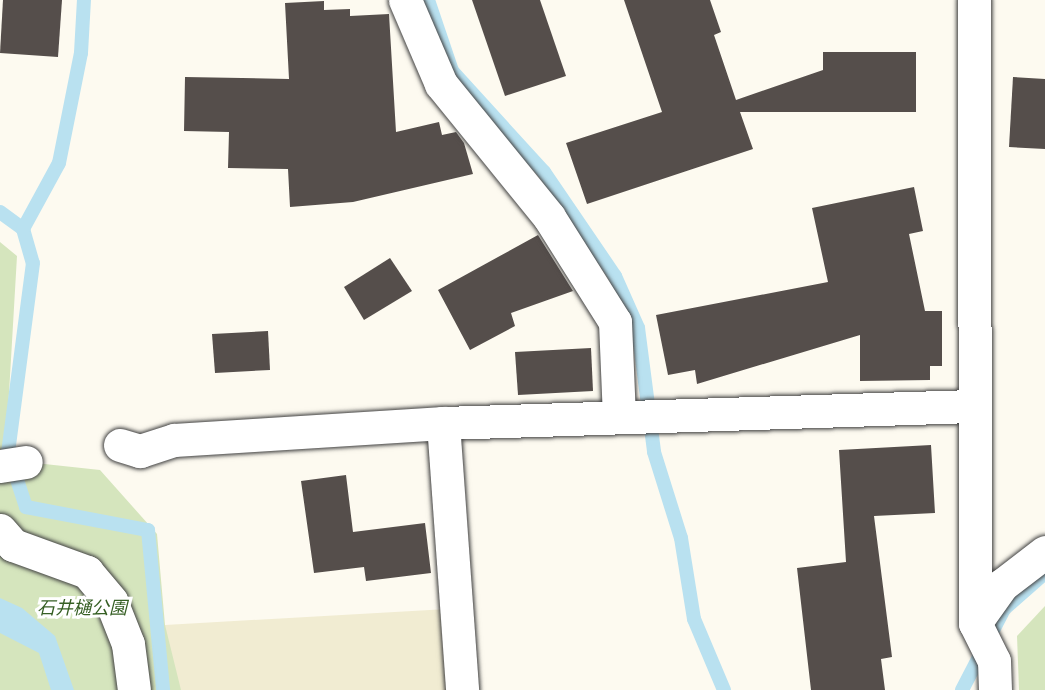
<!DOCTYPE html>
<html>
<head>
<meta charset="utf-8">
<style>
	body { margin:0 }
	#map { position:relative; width:1045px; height:690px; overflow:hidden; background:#fdfaf0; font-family:Lora,"Noto Sans JP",serif }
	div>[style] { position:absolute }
	.farmland>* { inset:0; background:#f1ecd2 }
	.green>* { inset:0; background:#d5e5bd }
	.water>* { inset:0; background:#b9e1f0 }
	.stream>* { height:14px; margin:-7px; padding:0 7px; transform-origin:7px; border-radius:7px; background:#b9e1f0 }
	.building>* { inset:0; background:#554e4b }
	.roads { filter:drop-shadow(0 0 2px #414141) drop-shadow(0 0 2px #414141) }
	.minor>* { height:33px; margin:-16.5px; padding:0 16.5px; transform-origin:16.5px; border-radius:16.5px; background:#fff }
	span { translate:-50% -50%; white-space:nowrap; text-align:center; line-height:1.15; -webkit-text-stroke:6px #fff; paint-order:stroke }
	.park-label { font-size:18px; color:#365f24; font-style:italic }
</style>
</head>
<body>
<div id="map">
	<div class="farmland">
		<i style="clip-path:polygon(465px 608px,473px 690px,164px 690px,165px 625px)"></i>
	</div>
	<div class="green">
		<i style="clip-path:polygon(0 242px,17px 256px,6px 445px,26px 462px,100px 470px,157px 534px,165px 625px,181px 690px,0 690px)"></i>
		<i style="clip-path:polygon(1045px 606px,1045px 690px,1019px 690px,1017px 636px)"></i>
	</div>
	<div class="water">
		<i style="clip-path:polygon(0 598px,22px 608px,55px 636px,74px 690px,51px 690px,39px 653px,0 633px)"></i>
	</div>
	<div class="stream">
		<i style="left:428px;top:0;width:75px;rotate:71.3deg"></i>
		<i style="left:452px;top:71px;width:137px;rotate:47.7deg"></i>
		<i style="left:544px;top:172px;width:126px;rotate:55.7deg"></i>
		<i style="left:615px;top:276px;width:57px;rotate:66.1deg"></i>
		<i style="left:638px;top:328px;width:125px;rotate:82.6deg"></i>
		<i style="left:654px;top:452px;width:90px;rotate:72.6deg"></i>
		<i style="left:681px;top:538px;width:82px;rotate:80.9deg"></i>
		<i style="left:694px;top:619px;width:77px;rotate:67.1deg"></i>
		<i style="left:0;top:212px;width:29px;rotate:36deg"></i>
		<i style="left:23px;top:229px;width:35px;rotate:74deg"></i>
		<i style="left:33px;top:263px;width:191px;rotate:97.5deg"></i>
		<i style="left:8px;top:452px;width:58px;rotate:71.9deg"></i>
		<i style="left:26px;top:507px;width:124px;rotate:10.7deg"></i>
		<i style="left:148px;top:530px;width:161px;rotate:84.6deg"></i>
		<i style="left:23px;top:229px;width:75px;rotate:-61.4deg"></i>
		<i style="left:59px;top:163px;width:112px;rotate:-78.7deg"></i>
		<i style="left:81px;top:53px;width:53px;rotate:-86.8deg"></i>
		<i style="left:962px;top:690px;width:91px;rotate:-62.6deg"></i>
		<i style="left:1004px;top:609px;width:55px;rotate:-41.3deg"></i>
	</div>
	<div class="building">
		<i style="clip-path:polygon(3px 0,62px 0,58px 57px,0 53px)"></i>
		<i style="clip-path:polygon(472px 0,540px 0,566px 76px,505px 96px)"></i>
		<i style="clip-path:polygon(624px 0,710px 0,721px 32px,714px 35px,736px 100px,823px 70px,823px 52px,916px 52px,916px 112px,740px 112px,753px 149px,587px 204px,566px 143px,662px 112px)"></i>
		<i style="clip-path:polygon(324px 1px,324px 10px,350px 9px,350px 16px,389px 14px,396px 132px,439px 122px,442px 135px,456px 132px,464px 143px,473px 174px,353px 202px,290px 207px,288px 169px,228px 168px,229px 132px,184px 131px,185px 77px,289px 79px,285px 3px)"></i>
		<i style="clip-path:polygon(1013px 77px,1045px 79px,1045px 149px,1009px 147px)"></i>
		<i style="clip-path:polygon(914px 187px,923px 231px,909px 234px,925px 311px,942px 311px,942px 366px,930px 366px,930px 380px,860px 381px,860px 335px,697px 384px,695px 370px,668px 375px,656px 315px,828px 282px,812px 208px)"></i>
		<i style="clip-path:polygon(538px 235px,573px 291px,511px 313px,515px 326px,470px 350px,438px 290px)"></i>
		<i style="clip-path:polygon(390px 258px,412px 291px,364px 320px,344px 287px)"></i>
		<i style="clip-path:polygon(268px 331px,270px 370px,215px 373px,212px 334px)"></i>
		<i style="clip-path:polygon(591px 348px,593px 391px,518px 395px,515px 352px)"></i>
		<i style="clip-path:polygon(931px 445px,935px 513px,874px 516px,892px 657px,881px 659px,885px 690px,811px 690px,797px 568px,846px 562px,839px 450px)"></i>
		<i style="clip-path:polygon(346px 475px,353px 532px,425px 523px,431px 573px,366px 581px,364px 567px,314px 573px,301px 481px)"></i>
	</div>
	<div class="roads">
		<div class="minor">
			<i style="left:405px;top:0;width:91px;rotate:66.8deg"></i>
			<i style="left:441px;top:84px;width:171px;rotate:50.9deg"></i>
			<i style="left:549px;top:217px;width:124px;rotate:57.8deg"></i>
			<i style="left:615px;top:322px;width:95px;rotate:87.6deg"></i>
			<i style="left:974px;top:0;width:623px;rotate:89.91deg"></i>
			<i style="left:975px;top:623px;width:42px;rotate:63.4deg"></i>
			<i style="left:994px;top:661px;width:29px;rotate:88deg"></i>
			<i style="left:443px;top:423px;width:268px;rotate:85.9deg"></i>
			<i style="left:120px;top:445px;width:21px;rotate:17deg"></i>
			<i style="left:140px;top:451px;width:36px;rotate:-18deg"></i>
			<i style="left:174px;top:440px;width:270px;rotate:-3.6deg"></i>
			<i style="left:443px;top:423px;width:528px;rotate:-1.84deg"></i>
			<i style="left:0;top:466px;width:26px;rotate:-9deg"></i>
			<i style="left:0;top:530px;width:20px;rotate:49deg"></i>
			<i style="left:13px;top:545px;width:79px;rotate:20deg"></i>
			<i style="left:87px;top:572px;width:38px;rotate:50deg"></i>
			<i style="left:111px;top:601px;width:46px;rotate:68.4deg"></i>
			<i style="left:128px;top:644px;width:46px;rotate:82.6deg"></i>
			<i style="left:975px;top:623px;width:47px;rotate:-54.6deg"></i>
			<i style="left:1002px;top:585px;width:54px;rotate:-37.5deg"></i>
		</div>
	</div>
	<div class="park-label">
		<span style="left:82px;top:608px">石井樋公園</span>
	</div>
</div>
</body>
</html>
